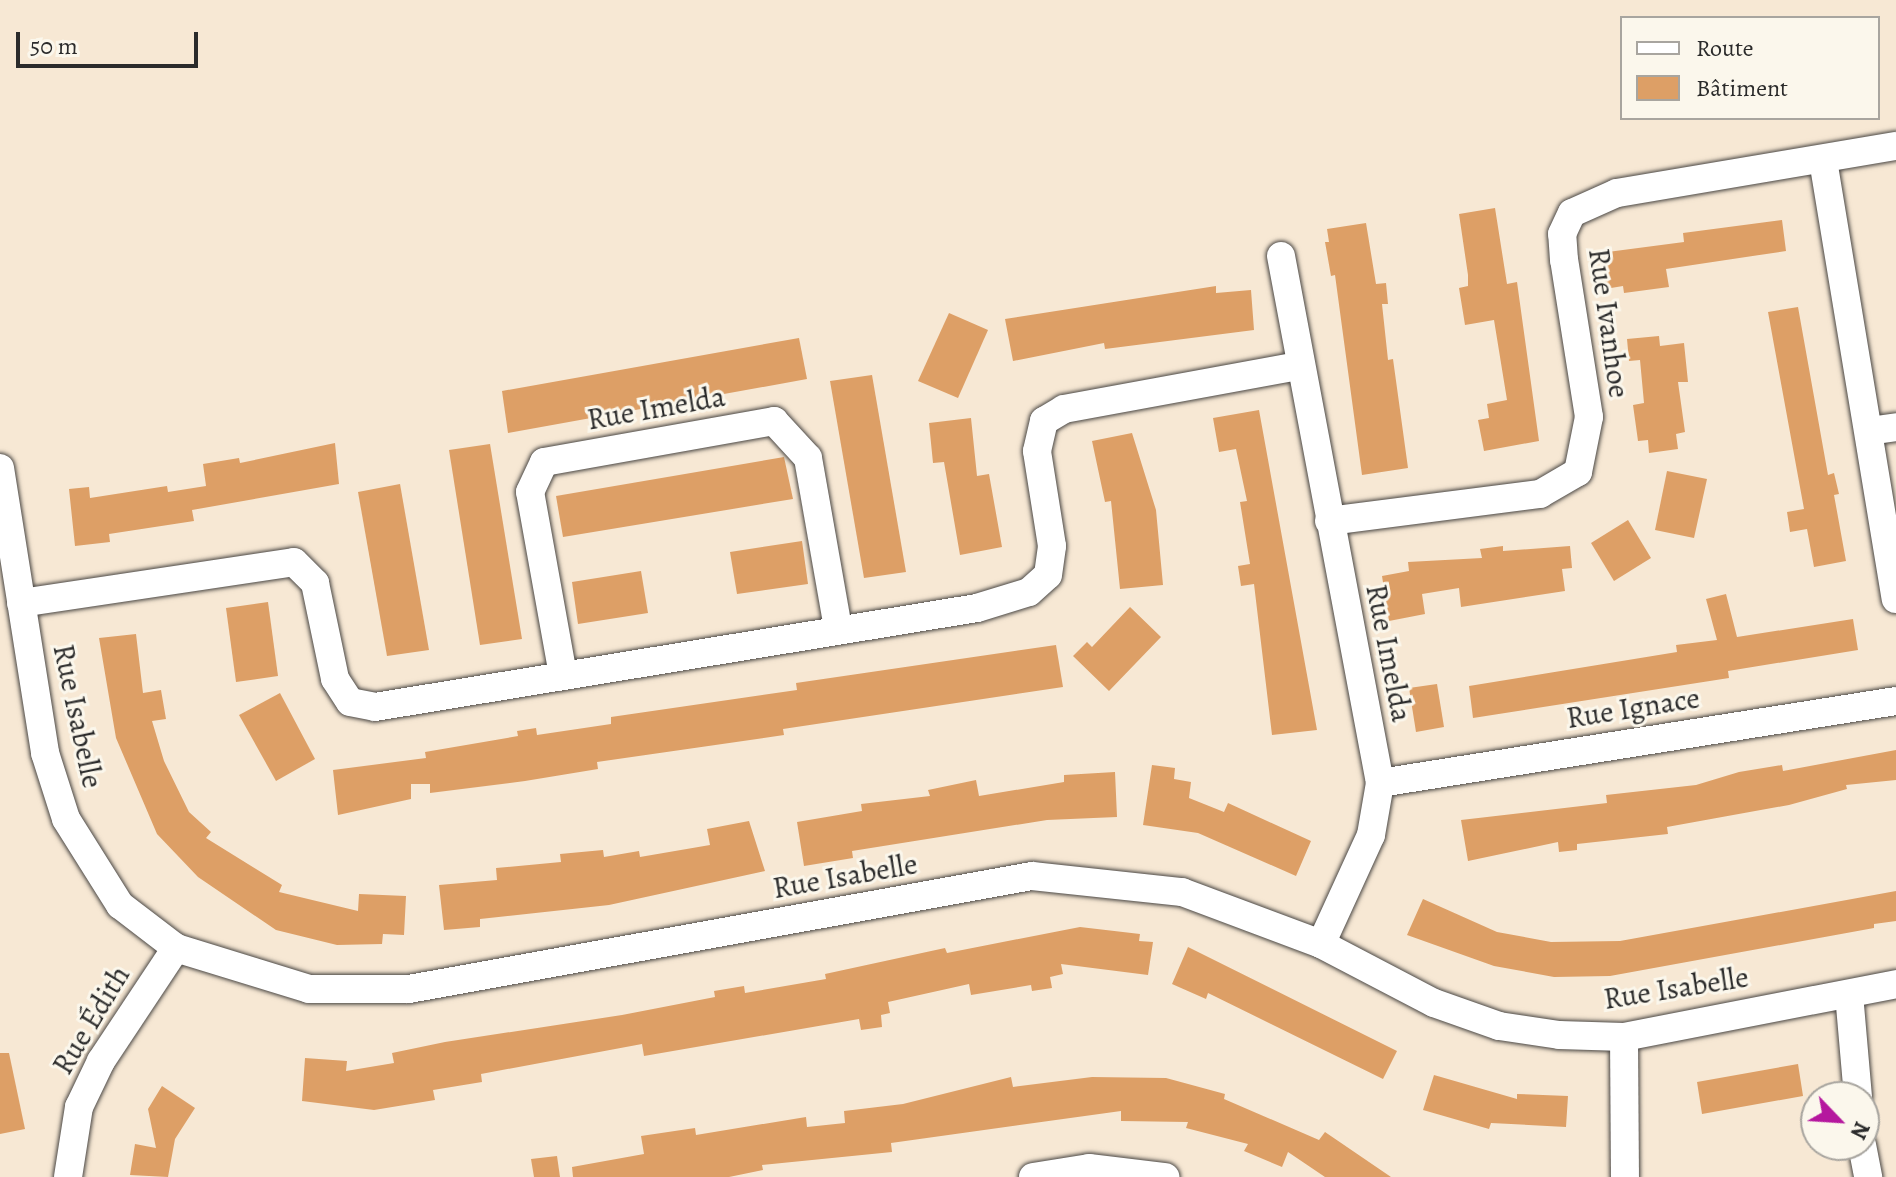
<!DOCTYPE html>
<html>
<head>
<meta charset="utf-8">
<style>
	body { margin:0 }
	#map { position:relative; width:1896px; height:1177px; overflow:hidden; background:#f7e8d4; font-family:Alegreya,serif }
	div>[style] { position:absolute }
	.building>* { inset:0; background:#dd9f66 }
	.roads { filter:drop-shadow(0 0 2px #4a4744) drop-shadow(0 0 2px #4a4744) }
	.minor>* { height:28px; margin:-14px; padding:0 14px; transform-origin:14px; border-radius:14px; background:#fff }
	span { translate:-50% -50%; white-space:nowrap; text-align:center; line-height:1.15; -webkit-text-stroke:6px #fbf7ec; paint-order:stroke }
	.street-label { font-size:30px; color:#2b2b2b }
	.legend { position:absolute; left:1620px; top:16px; width:260px; height:104px; box-sizing:border-box; background:#fbf7ec; border:2px solid #a8a59f; margin:0; padding:10px 14px; list-style:none; font-size:24px; color:#2b2b2b }
	.legend li { display:flex; align-items:center; gap:16px; height:40px }
	.legend b { width:40px; border:2px solid #a8a59f }
	.north { position:absolute; left:1800px; top:1081px; width:80px; height:80px; box-sizing:border-box; background:#fbf7ec; border:2px solid #a8a59f; border-radius:50%; rotate:115deg; font-size:22px; font-weight:700; line-height:32px; text-align:center; color:#2b2b2b }
	.north::after { content:''; display:block; margin:auto; width:28px; height:36px; background:#b5179e; clip-path:polygon(50% 0,100% 100%,50% 72%,0 100%) }
	.scale { position:absolute; left:16px; top:32px; width:182px; height:36px; box-sizing:border-box; border:4px solid #2b2b2b; border-top:0; padding-left:10px; font-size:24px; line-height:28px; white-space:nowrap; color:#2b2b2b; -webkit-text-stroke:6px #fbf7ec; paint-order:stroke }
</style>
</head>
<body>
<div id="map">
	<div class="building">
		<i style="clip-path:polygon(1495px 208px,1507px 284px,1517px 282px,1539px 441px,1484px 451px,1478px 420px,1489px 418px,1487px 404px,1507px 400px,1494px 320px,1465px 325px,1459px 288px,1468px 286px,1468px 275px,1459px 214px)"></i>
		<i style="clip-path:polygon(1782px 220px,1786px 251px,1666px 269px,1669px 287px,1624px 293px,1623px 286px,1605px 289px,1600px 253px,1684px 242px,1683px 233px)"></i>
		<i style="clip-path:polygon(1366px 223px,1376px 284px,1386px 283px,1388px 304px,1382px 304px,1388px 360px,1393px 359px,1408px 468px,1362px 475px,1335px 275px,1331px 276px,1325px 242px,1329px 242px,1327px 229px)"></i>
		<i style="clip-path:polygon(1216px 286px,1216px 293px,1251px 290px,1254px 330px,1105px 349px,1104px 343px,1013px 361px,1005px 319px)"></i>
		<i style="clip-path:polygon(1798px 307px,1828px 475px,1834px 473px,1839px 494px,1834px 495px,1846px 561px,1814px 567px,1807px 529px,1790px 532px,1787px 512px,1804px 509px,1768px 312px)"></i>
		<i style="clip-path:polygon(949px 313px,988px 330px,958px 398px,918px 381px)"></i>
		<i style="clip-path:polygon(1659px 336px,1660px 346px,1684px 343px,1688px 382px,1678px 382px,1685px 432px,1676px 434px,1678px 449px,1649px 453px,1648px 440px,1638px 441px,1633px 405px,1644px 403px,1640px 360px,1629px 361px,1627px 339px)"></i>
		<i style="clip-path:polygon(799px 338px,807px 379px,508px 433px,502px 391px)"></i>
		<i style="clip-path:polygon(872px 375px,906px 572px,864px 578px,830px 381px)"></i>
		<i style="clip-path:polygon(1259px 410px,1317px 730px,1272px 735px,1254px 584px,1241px 586px,1238px 566px,1250px 564px,1240px 502px,1247px 501px,1236px 449px,1219px 452px,1213px 418px)"></i>
		<i style="clip-path:polygon(971px 418px,977px 476px,989px 474px,1002px 547px,960px 555px,944px 462px,933px 463px,929px 423px)"></i>
		<i style="clip-path:polygon(1132px 433px,1156px 510px,1163px 585px,1120px 589px,1111px 501px,1105px 502px,1092px 441px)"></i>
		<i style="clip-path:polygon(335px 443px,339px 484px,192px 510px,194px 521px,109px 534px,110px 542px,75px 546px,69px 489px,89px 487px,90px 498px,167px 486px,168px 492px,206px 486px,203px 464px,239px 458px,240px 463px)"></i>
		<i style="clip-path:polygon(490px 444px,522px 639px,480px 645px,449px 450px)"></i>
		<i style="clip-path:polygon(784px 457px,793px 499px,563px 537px,556px 496px)"></i>
		<i style="clip-path:polygon(1667px 471px,1707px 479px,1694px 538px,1655px 530px)"></i>
		<i style="clip-path:polygon(400px 484px,429px 650px,387px 656px,358px 492px)"></i>
		<i style="clip-path:polygon(1628px 520px,1651px 558px,1614px 581px,1591px 543px)"></i>
		<i style="clip-path:polygon(802px 541px,808px 584px,737px 594px,730px 552px)"></i>
		<i style="clip-path:polygon(1503px 546px,1503px 551px,1570px 546px,1572px 568px,1562px 569px,1565px 591px,1461px 607px,1459px 588px,1422px 594px,1425px 614px,1389px 621px,1382px 576px,1409px 571px,1408px 562px,1482px 558px,1480px 549px)"></i>
		<i style="clip-path:polygon(641px 571px,648px 613px,578px 624px,572px 582px)"></i>
		<i style="clip-path:polygon(1726px 594px,1737px 637px,1853px 619px,1858px 650px,1728px 671px,1729px 678px,1473px 718px,1469px 686px,1677px 652px,1676px 645px,1717px 640px,1706px 599px)"></i>
		<i style="clip-path:polygon(268px 602px,278px 676px,236px 682px,226px 608px)"></i>
		<i style="clip-path:polygon(1130px 607px,1161px 637px,1109px 691px,1073px 656px,1087px 642px,1092px 647px)"></i>
		<i style="clip-path:polygon(136px 634px,143px 693px,161px 690px,166px 719px,152px 721px,164px 761px,189px 812px,211px 832px,206px 838px,282px 885px,279px 892px,358px 911px,359px 894px,406px 896px,404px 935px,383px 934px,382px 944px,337px 945px,276px 930px,198px 877px,157px 834px,116px 738px,99px 638px)"></i>
		<i style="clip-path:polygon(1056px 645px,1063px 687px,783px 729px,784px 735px,597px 762px,598px 769px,525px 781px,430px 793px,430px 784px,411px 784px,411px 799px,338px 815px,333px 770px,426px 758px,425px 752px,518px 736px,517px 731px,536px 728px,537px 735px,611px 724px,611px 717px,797px 690px,796px 683px)"></i>
		<i style="clip-path:polygon(1437px 684px,1444px 727px,1416px 732px,1409px 688px)"></i>
		<i style="clip-path:polygon(280px 693px,315px 759px,276px 781px,239px 715px)"></i>
		<i style="clip-path:polygon(1896px 750px,1896px 780px,1846px 785px,1847px 789px,1789px 805px,1667px 827px,1668px 834px,1577px 844px,1577px 850px,1559px 852px,1558px 842px,1468px 861px,1461px 820px,1607px 803px,1606px 795px,1696px 785px,1739px 772px,1782px 765px,1783px 771px)"></i>
		<i style="clip-path:polygon(1152px 765px,1175px 768px,1174px 779px,1191px 782px,1189px 798px,1224px 812px,1228px 803px,1311px 841px,1296px 876px,1198px 833px,1143px 825px)"></i>
		<i style="clip-path:polygon(1115px 772px,1117px 817px,1047px 820px,852px 851px,853px 858px,804px 866px,797px 822px,862px 811px,861px 804px,930px 796px,928px 790px,976px 780px,979px 796px,1064px 782px,1064px 775px)"></i>
		<i style="clip-path:polygon(749px 821px,765px 871px,609px 905px,480px 919px,480px 927px,444px 930px,439px 885px,497px 880px,496px 868px,561px 862px,560px 854px,603px 850px,604px 857px,639px 851px,640px 857px,710px 845px,707px 829px)"></i>
		<i style="clip-path:polygon(1896px 891px,1896px 921px,1874px 924px,1874px 928px,1610px 976px,1554px 977px,1494px 966px,1407px 935px,1423px 899px,1497px 932px,1551px 942px,1620px 941px)"></i>
		<i style="clip-path:polygon(1080px 927px,1140px 934px,1139px 941px,1153px 942px,1148px 975px,1061px 964px,1063px 974px,1050px 977px,1052px 988px,1032px 991px,1031px 985px,971px 995px,969px 984px,888px 1002px,890px 1013px,881px 1015px,882px 1027px,861px 1030px,859px 1019px,644px 1056px,642px 1044px,481px 1074px,482px 1082px,433px 1090px,435px 1100px,374px 1110px,302px 1101px,305px 1058px,347px 1061px,346px 1071px,394px 1063px,392px 1053px,445px 1042px,622px 1015px,715px 997px,714px 991px,744px 986px,745px 993px,826px 979px,825px 974px,945px 948px,947px 953px)"></i>
		<i style="clip-path:polygon(1188px 947px,1397px 1051px,1383px 1079px,1208px 993px,1206px 999px,1172px 984px)"></i>
		<i style="clip-path:polygon(0 1053px,9px 1053px,25px 1129px,0 1134px)"></i>
		<i style="clip-path:polygon(1798px 1064px,1803px 1096px,1702px 1114px,1697px 1082px)"></i>
		<i style="clip-path:polygon(1434px 1075px,1517px 1099px,1517px 1094px,1568px 1096px,1566px 1127px,1491px 1123px,1489px 1129px,1423px 1110px)"></i>
		<i style="clip-path:polygon(1011px 1077px,1013px 1087px,1092px 1077px,1166px 1078px,1225px 1094px,1224px 1099px,1319px 1140px,1325px 1132px,1391px 1177px,1325px 1177px,1288px 1152px,1282px 1167px,1244px 1151px,1248px 1144px,1186px 1128px,1188px 1122px,1121px 1121px,1121px 1111px,891px 1143px,892px 1152px,762px 1165px,763px 1170px,729px 1177px,573px 1177px,572px 1167px,644px 1154px,641px 1136px,695px 1128px,696px 1135px,806px 1117px,807px 1127px,845px 1123px,844px 1111px,903px 1104px)"></i>
		<i style="clip-path:polygon(162px 1086px,195px 1108px,175px 1139px,168px 1177px,130px 1175px,135px 1144px,156px 1148px,148px 1109px)"></i>
		<i style="clip-path:polygon(557px 1156px,560px 1177px,534px 1177px,531px 1159px)"></i>
	</div>
	<div class="roads">
		<div class="minor">
			<i style="left:1823px;top:160px;width:445px;rotate:80.6deg"></i>
			<i style="left:1281px;top:256px;width:536px;rotate:79.36deg"></i>
			<i style="left:1380px;top:783px;width:53px;rotate:99.8deg"></i>
			<i style="left:1371px;top:835px;width:120px;rotate:114.6deg"></i>
			<i style="left:1869px;top:431px;width:27px;rotate:-8deg"></i>
			<i style="left:0;top:468px;width:289px;rotate:81deg"></i>
			<i style="left:45px;top:753px;width:69px;rotate:72.3deg"></i>
			<i style="left:66px;top:819px;width:102px;rotate:57.9deg"></i>
			<i style="left:120px;top:905px;width:71px;rotate:37.5deg"></i>
			<i style="left:176px;top:948px;width:139px;rotate:17.1deg"></i>
			<i style="left:309px;top:989px;width:100px"></i>
			<i style="left:409px;top:989px;width:633px;rotate:-10.28deg"></i>
			<i style="left:1032px;top:876px;width:151px;rotate:6.1deg"></i>
			<i style="left:1182px;top:892px;width:148px;rotate:20.5deg"></i>
			<i style="left:1321px;top:944px;width:127px;rotate:27.6deg"></i>
			<i style="left:1434px;top:1003px;width:69px;rotate:19.5deg"></i>
			<i style="left:1499px;top:1026px;width:61px;rotate:8.5deg"></i>
			<i style="left:1559px;top:1035px;width:65px;rotate:1.8deg"></i>
			<i style="left:1624px;top:1037px;width:277px;rotate:-11deg"></i>
			<i style="left:1329px;top:521px;width:213px;rotate:-7.3deg"></i>
			<i style="left:1540px;top:494px;width:44px;rotate:-30.1deg"></i>
			<i style="left:1578px;top:472px;width:56px;rotate:-78.7deg"></i>
			<i style="left:1589px;top:417px;width:159px;rotate:-99deg"></i>
			<i style="left:1564px;top:260px;width:26px;rotate:-94deg"></i>
			<i style="left:1562px;top:234px;width:23px;rotate:-65deg"></i>
			<i style="left:1572px;top:213px;width:49px;rotate:-24deg"></i>
			<i style="left:1617px;top:193px;width:283px;rotate:-9.6deg"></i>
			<i style="left:21px;top:603px;width:276px;rotate:-8.5deg"></i>
			<i style="left:294px;top:562px;width:30px;rotate:45deg"></i>
			<i style="left:315px;top:583px;width:98px;rotate:78.2deg"></i>
			<i style="left:335px;top:679px;width:27px;rotate:57deg"></i>
			<i style="left:350px;top:702px;width:25px;rotate:11deg"></i>
			<i style="left:375px;top:707px;width:610px;rotate:-9.34deg"></i>
			<i style="left:977px;top:608px;width:54px;rotate:-17.1deg"></i>
			<i style="left:1029px;top:592px;width:25px;rotate:-42deg"></i>
			<i style="left:1048px;top:575px;width:29px;rotate:-82deg"></i>
			<i style="left:1052px;top:546px;width:96px;rotate:-99deg"></i>
			<i style="left:1037px;top:451px;width:31px;rotate:-77deg"></i>
			<i style="left:1044px;top:421px;width:23px;rotate:-31deg"></i>
			<i style="left:1064px;top:409px;width:238px;rotate:-10.4deg"></i>
			<i style="left:563px;top:675px;width:186px;rotate:-100.2deg"></i>
			<i style="left:530px;top:492px;width:33px;rotate:-65deg"></i>
			<i style="left:544px;top:462px;width:234px;rotate:-10.1deg"></i>
			<i style="left:774px;top:421px;width:50px;rotate:47.4deg"></i>
			<i style="left:808px;top:458px;width:174px;rotate:80deg"></i>
			<i style="left:1380px;top:783px;width:522px;rotate:-9.03deg"></i>
			<i style="left:1849px;top:994px;width:103px;rotate:85deg"></i>
			<i style="left:1624px;top:1037px;width:140px;rotate:89.6deg"></i>
			<i style="left:1862px;top:1145px;width:33px;rotate:79deg"></i>
			<i style="left:68px;top:1177px;width:71px;rotate:-81.1deg"></i>
			<i style="left:79px;top:1107px;width:51px;rotate:-64.4deg"></i>
			<i style="left:101px;top:1061px;width:136px;rotate:-56.4deg"></i>
			<i style="left:1033px;top:1177px;width:57px;rotate:-9.1deg"></i>
			<i style="left:1089px;top:1168px;width:77px;rotate:6.8deg"></i>
		</div>
	</div>
	<div class="street-label">
		<span style="left:1609px;top:323px;rotate:82deg">Rue Ivanhoe</span>
		<span style="left:656px;top:408px;rotate:-10deg">Rue Imelda</span>
		<span style="left:1389px;top:653px;rotate:79deg">Rue Imelda</span>
		<span style="left:1633px;top:708px;rotate:-9deg">Rue Ignace</span>
		<span style="left:78px;top:716px;rotate:78deg">Rue Isabelle</span>
		<span style="left:845px;top:876px;rotate:-10deg">Rue Isabelle</span>
		<span style="left:1676px;top:988px;rotate:-9deg">Rue Isabelle</span>
		<span style="left:91px;top:1020px;rotate:-59deg">Rue Édith</span>
	</div>
	<ul class="legend">
	<li><b style="height:10px;background:#fff"></b>Route</li>
	<li><b style="height:22px;background:#dd9f66"></b>Bâtiment</li>
	</ul>
	<div class="north">N</div>
	<div class="scale">50 m</div>
</div>
</body>
</html>
